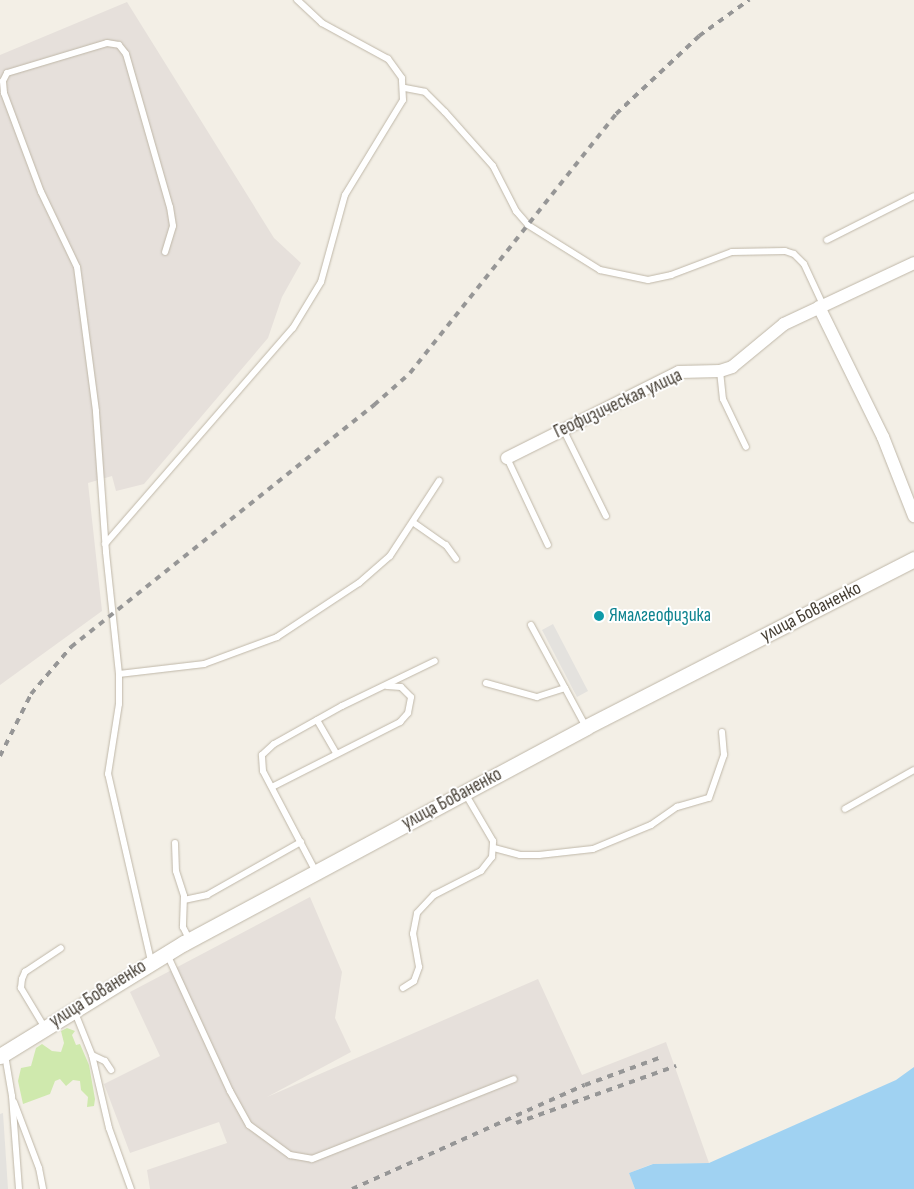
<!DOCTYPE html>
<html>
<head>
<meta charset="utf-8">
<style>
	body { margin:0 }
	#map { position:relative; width:914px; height:1189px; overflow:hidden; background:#f3efe6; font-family:"Sofia Sans Condensed",sans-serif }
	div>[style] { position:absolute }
	.industrial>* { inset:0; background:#e6e0db }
	.green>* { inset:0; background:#cfe9ad }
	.parking>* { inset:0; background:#e4e2de }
	.water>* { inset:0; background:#a0d2f2 }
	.roads { filter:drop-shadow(0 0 1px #bfb7a8) drop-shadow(0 0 1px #bfb7a8) }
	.service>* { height:6px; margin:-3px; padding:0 3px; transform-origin:3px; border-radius:3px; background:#fff }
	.minor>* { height:12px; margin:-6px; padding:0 6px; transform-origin:6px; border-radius:6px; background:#fff }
	.tertiary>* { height:15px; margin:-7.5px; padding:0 7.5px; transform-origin:7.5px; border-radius:7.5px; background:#fff }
	.rail>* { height:4px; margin-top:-2px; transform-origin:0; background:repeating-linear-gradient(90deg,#969696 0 6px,transparent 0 12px) }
	.dots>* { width:14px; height:14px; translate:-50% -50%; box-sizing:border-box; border:2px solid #fff; border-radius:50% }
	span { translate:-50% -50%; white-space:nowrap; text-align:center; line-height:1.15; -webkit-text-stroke:4px #fff; paint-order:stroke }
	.street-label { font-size:19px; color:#463f35 }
	.culture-label { font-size:19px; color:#0d838f }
	.left { translate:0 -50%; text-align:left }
</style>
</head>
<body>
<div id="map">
	<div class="industrial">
		<i style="clip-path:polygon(127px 2px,274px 238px,301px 263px,282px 297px,268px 338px,144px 484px,116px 491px,112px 476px,88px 483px,102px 611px,0 685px,0 55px)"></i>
		<i style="clip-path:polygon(310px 897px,342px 972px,335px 1018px,351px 1052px,267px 1097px,538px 979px,582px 1075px,666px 1042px,709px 1163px,652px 1164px,629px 1173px,635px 1189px,150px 1189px,147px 1170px,227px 1143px,219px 1122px,130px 1153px,104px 1084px,160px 1056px,130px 992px)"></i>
	</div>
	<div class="green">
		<i style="clip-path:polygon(67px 1028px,75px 1031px,72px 1035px,76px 1045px,80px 1044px,89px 1065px,95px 1099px,94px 1106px,87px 1107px,88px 1097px,81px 1090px,80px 1081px,73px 1080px,66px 1086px,60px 1079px,55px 1081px,50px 1094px,23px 1104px,18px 1081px,21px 1068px,31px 1066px,36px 1048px,42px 1044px,52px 1051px,61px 1052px,64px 1043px,61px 1031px)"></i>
	</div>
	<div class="parking">
		<i style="clip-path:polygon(553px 624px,588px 691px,577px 697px,542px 630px)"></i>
		<i style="clip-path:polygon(3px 1113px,8px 1189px,0 1189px,0 1114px)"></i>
	</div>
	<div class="water">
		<i style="clip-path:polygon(914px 1067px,914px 1189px,635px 1189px,629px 1173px,653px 1164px,709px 1163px,896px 1080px)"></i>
	</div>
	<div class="roads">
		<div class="service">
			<i style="left:405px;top:88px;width:20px;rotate:11deg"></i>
			<i style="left:425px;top:92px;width:28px;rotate:45deg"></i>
			<i style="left:445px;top:112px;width:72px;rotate:48.4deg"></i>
			<i style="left:493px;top:166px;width:51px;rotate:62.9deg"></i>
			<i style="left:516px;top:211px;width:18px;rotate:49deg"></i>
			<i style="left:528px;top:225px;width:85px;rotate:32deg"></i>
			<i style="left:600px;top:270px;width:49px;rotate:11.8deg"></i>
			<i style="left:648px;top:280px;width:24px;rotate:-12deg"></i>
			<i style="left:671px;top:275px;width:65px;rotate:-20.7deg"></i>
			<i style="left:732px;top:252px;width:53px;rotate:-1.1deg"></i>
			<i style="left:785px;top:251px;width:9px;rotate:18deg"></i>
			<i style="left:794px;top:254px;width:14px;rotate:45deg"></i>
			<i style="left:804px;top:264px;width:45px;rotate:65.1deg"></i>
			<i style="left:827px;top:240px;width:97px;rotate:-26.8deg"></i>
			<i style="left:720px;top:371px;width:28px;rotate:84deg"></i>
			<i style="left:723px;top:399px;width:53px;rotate:64.4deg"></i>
			<i style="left:563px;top:429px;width:97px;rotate:63.7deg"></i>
			<i style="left:507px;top:458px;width:96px;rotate:64.8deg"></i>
			<i style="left:414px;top:523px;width:39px;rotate:35deg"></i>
			<i style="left:446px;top:545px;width:17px;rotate:54deg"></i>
			<i style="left:105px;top:544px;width:286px;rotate:-49deg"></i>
			<i style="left:293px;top:328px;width:54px;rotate:-58.7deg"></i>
			<i style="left:321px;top:282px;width:90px;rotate:-74.6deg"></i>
			<i style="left:345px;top:195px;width:111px;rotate:-58.6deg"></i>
			<i style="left:403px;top:100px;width:22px;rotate:-93deg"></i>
			<i style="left:402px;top:78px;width:24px;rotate:-126deg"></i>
			<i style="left:388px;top:59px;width:75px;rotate:-151.4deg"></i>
			<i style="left:322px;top:23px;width:34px;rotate:-137deg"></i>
			<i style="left:531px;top:625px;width:72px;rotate:61.6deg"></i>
			<i style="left:119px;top:674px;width:86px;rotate:-6.7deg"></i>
			<i style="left:204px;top:664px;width:78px;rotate:-20.3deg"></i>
			<i style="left:277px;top:637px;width:98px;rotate:-33.4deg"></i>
			<i style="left:359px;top:583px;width:41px;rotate:-41.1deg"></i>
			<i style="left:390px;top:556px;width:90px;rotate:-56.8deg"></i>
			<i style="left:486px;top:683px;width:53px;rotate:15.4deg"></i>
			<i style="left:537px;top:697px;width:29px;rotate:-18deg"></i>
			<i style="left:565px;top:688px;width:44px;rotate:61.7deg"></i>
			<i style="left:317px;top:720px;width:39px;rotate:60deg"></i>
			<i style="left:272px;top:787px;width:144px;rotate:-26.9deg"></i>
			<i style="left:400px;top:722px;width:12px;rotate:-48deg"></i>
			<i style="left:408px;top:713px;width:16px;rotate:-79deg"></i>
			<i style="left:411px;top:697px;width:14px;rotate:-135deg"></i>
			<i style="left:401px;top:687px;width:14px;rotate:-176deg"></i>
			<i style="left:845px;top:809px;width:79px;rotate:-29.5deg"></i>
			<i style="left:175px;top:843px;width:28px;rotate:88deg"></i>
			<i style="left:176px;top:871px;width:26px;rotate:72deg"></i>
			<i style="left:184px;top:896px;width:31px;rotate:92deg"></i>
			<i style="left:183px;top:927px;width:13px;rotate:63deg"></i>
			<i style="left:494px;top:848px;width:27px;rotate:15deg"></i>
			<i style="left:520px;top:855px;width:19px"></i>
			<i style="left:539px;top:855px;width:54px;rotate:-6.3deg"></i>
			<i style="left:593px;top:849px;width:63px;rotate:-22.5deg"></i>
			<i style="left:651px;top:825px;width:32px;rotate:-35deg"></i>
			<i style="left:677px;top:807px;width:33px;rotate:-16deg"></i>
			<i style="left:709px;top:798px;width:46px;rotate:-70.8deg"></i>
			<i style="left:724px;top:755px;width:23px;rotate:-95deg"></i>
			<i style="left:316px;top:872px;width:114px;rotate:-117.7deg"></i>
			<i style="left:263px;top:771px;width:16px;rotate:-94deg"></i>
			<i style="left:262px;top:755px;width:16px;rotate:-43deg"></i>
			<i style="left:274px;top:744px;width:78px;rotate:-29.2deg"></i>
			<i style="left:342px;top:706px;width:103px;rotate:-25.8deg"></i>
			<i style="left:184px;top:900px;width:24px;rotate:-12deg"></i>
			<i style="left:207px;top:895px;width:108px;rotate:-29.4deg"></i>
			<i style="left:167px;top:954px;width:151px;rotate:65.3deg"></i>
			<i style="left:230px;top:1091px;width:39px;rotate:61deg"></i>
			<i style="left:249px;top:1125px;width:51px;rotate:36.2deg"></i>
			<i style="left:290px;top:1155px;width:22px;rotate:10deg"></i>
			<i style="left:312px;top:1159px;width:217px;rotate:-21.6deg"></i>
			<i style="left:151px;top:961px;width:192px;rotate:-102.9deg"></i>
			<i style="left:108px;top:774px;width:71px;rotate:-81.1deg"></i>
			<i style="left:119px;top:704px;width:30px;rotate:-90deg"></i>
			<i style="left:119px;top:674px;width:123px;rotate:-96.1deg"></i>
			<i style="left:106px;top:552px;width:141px;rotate:-94.1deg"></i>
			<i style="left:96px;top:411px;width:145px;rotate:-97.5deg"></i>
			<i style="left:77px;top:267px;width:83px;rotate:-115.6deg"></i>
			<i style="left:41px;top:192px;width:106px;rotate:-110.5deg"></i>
			<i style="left:4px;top:93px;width:12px;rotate:-95deg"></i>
			<i style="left:3px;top:81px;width:9px;rotate:-63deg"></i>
			<i style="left:7px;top:73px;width:104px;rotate:-16.7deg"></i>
			<i style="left:107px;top:43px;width:12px;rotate:9deg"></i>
			<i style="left:119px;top:45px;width:11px;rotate:52deg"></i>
			<i style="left:126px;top:54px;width:159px;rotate:74deg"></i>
			<i style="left:170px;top:207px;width:19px;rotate:81deg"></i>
			<i style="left:173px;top:226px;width:27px;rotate:107deg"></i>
			<i style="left:403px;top:988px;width:13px;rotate:-32deg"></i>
			<i style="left:414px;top:981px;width:15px;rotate:-70deg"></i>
			<i style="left:419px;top:967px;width:34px;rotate:-100deg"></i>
			<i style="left:413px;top:934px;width:21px;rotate:-79deg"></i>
			<i style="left:417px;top:913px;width:25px;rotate:-47deg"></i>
			<i style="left:434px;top:895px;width:53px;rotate:-27.1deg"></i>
			<i style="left:481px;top:871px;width:18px;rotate:-52deg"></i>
			<i style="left:492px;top:857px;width:16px;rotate:-86deg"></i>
			<i style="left:493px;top:841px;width:56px;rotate:-120.3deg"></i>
			<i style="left:74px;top:1010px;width:48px;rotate:68.2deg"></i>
			<i style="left:92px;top:1055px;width:75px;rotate:76.9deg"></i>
			<i style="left:109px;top:1128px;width:65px;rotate:70.2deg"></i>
			<i style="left:45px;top:1028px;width:47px;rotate:-121deg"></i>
			<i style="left:21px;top:988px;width:9px;rotate:-84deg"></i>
			<i style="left:22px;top:979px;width:8px;rotate:-67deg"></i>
			<i style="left:25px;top:972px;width:43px;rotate:-33.7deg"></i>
			<i style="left:5px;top:1055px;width:42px;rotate:80.3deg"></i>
			<i style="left:12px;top:1096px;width:93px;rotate:85.7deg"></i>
			<i style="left:92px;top:1055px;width:14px;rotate:25deg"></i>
			<i style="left:105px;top:1061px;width:11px;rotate:56deg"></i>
			<i style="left:14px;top:1102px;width:71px;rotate:69.3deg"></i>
			<i style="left:39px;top:1168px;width:21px;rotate:79deg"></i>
		</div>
		<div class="minor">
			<i style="left:819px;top:307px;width:145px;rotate:63.8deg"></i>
			<i style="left:883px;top:437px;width:85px;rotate:68.6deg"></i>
			<i style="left:507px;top:458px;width:192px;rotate:-26.6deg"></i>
			<i style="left:679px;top:372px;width:41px;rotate:-1.4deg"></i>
			<i style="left:720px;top:371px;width:13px;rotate:-18deg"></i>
			<i style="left:732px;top:367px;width:67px;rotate:-39.6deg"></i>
			<i style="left:784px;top:324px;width:144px;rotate:-25.1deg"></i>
		</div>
		<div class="tertiary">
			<i style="left:0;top:1056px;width:216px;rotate:-31.6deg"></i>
			<i style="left:184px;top:943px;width:456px;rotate:-28.2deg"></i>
			<i style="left:586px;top:727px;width:369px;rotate:-27.1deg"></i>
		</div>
	</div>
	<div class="rail">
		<i style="left:0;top:756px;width:69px;rotate:-63.4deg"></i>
		<i style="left:31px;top:694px;width:62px;rotate:-49.6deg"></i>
		<i style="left:71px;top:647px;width:388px;rotate:-38.6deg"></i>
		<i style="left:374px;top:405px;width:48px;rotate:-41.6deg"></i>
		<i style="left:410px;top:373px;width:331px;rotate:-51.5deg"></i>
		<i style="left:616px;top:114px;width:114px;rotate:-43.2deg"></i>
		<i style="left:699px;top:36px;width:62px;rotate:-35.8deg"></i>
		<i style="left:516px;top:1123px;width:170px;rotate:-19.6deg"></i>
		<i style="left:352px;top:1189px;width:255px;rotate:-24.1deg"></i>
		<i style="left:585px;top:1085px;width:82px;rotate:-20deg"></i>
	</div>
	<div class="dots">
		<i style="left:599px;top:616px;background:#0f9aa8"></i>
	</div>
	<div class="street-label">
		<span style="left:618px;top:404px;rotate:-25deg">Геофизическая улица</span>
		<span style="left:811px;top:612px;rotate:-27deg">улица Бованенко</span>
		<span style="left:452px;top:799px;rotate:-28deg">улица Бованенко</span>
		<span style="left:98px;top:994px;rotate:-32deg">улица Бованенко</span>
	</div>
	<div class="culture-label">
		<span class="left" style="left:609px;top:616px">Ямалгеофизика</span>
	</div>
</div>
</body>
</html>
